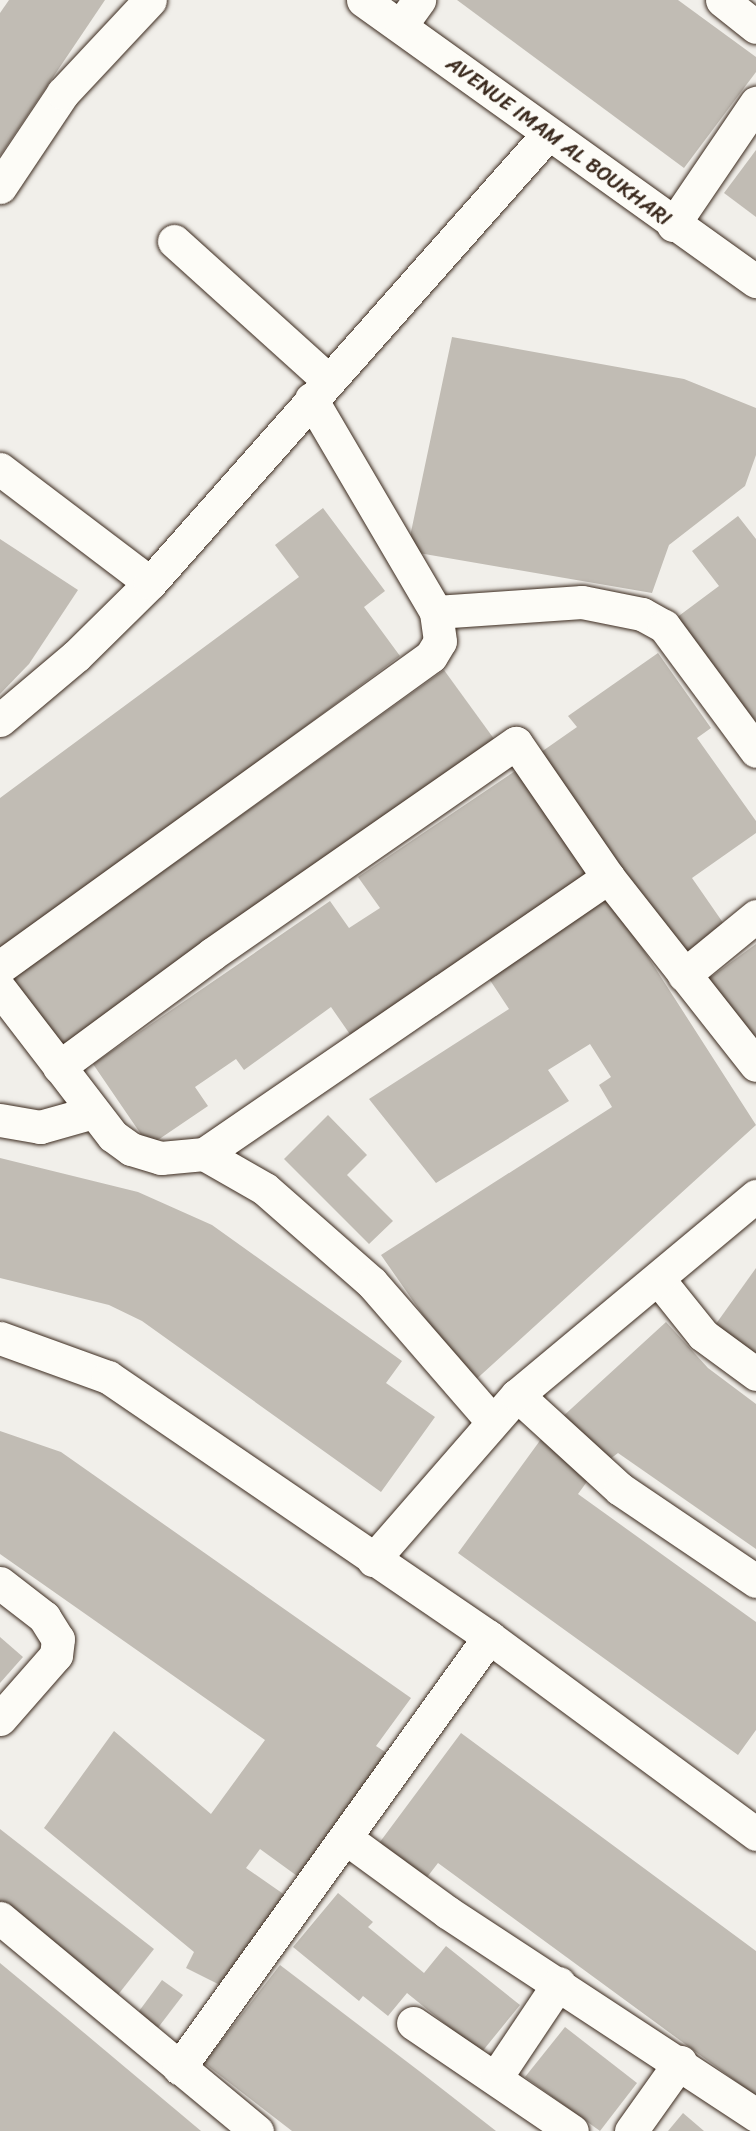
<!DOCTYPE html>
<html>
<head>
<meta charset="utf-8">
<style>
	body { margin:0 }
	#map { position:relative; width:756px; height:2131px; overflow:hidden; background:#f1efea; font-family:Sriracha,sans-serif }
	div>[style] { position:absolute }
	.building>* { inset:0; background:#c1bcb4 }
	.roads { filter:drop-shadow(0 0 2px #3b2a1e) drop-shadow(0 0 2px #3b2a1e) }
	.minor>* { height:33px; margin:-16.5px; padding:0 16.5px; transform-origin:16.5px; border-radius:16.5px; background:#fdfcf7 }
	span { translate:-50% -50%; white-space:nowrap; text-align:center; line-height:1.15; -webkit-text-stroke:4.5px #fdfcf7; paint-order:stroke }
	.street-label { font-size:21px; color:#3b2a1e }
</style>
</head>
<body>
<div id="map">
	<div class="building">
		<i style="clip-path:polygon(9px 0,105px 0,0 156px,0 13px)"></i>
		<i style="clip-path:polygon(457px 0,678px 0,756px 57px,756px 72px,684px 168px)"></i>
		<i style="clip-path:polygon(756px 150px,756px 217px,724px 193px)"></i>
		<i style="clip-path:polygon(452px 337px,684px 379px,756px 408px,756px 455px,745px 486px,669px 545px,652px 593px,407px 551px)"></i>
		<i style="clip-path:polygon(323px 508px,385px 591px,364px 607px,400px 656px,0 954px,0 798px,299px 577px,275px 545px)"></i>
		<i style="clip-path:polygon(738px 516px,756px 539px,756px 731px,672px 621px,719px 586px,692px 551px)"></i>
		<i style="clip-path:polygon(0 539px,78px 590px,29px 664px,0 694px)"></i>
		<i style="clip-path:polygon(658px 653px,711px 728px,697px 738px,756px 821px,756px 833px,692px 878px,726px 927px,679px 960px,534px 757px,577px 727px,568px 716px)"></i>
		<i style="clip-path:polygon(444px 670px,497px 743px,64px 1054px,11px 980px)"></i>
		<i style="clip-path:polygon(524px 765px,601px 877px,356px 1043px,331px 1007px,244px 1070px,236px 1059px,195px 1087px,208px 1106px,149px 1146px,93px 1064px,330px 901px,349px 928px,380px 908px,358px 877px)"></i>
		<i style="clip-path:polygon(607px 893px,756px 1125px,471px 1384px,381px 1255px,612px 1107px,599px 1085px,611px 1077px,590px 1044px,548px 1070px,569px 1101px,436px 1183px,369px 1099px,509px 1009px,484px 971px)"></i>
		<i style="clip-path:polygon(756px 944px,756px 1059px,697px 987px)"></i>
		<i style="clip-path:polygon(328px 1115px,367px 1155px,347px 1175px,393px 1221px,369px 1244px,284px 1159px)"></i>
		<i style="clip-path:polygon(0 1158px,138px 1192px,212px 1225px,402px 1361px,386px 1383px,435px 1417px,381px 1492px,142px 1321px,109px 1305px,0 1278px)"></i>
		<i style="clip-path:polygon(756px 1268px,756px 1365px,708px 1335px)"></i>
		<i style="clip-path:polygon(666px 1322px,708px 1368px,756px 1404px,756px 1549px,618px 1453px,602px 1465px,560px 1419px)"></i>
		<i style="clip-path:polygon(0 1431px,61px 1452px,411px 1698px,376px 1746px,393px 1757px,304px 1881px,260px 1849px,246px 1868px,292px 1900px,228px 1989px,186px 1968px,194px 1952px,44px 1828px,114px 1731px,211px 1814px,265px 1740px,0 1554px)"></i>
		<i style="clip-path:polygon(544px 1435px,594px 1472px,578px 1494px,756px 1622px,756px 1730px,738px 1755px,458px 1553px)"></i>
		<i style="clip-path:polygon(0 1637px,23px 1657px,0 1683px)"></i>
		<i style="clip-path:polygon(461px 1733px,756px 1951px,756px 2096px,438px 1863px,421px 1885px,374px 1850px)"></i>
		<i style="clip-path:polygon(0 1829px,154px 1949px,117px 1996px,0 1904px)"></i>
		<i style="clip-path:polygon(338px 1893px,373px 1922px,368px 1927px,424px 1973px,446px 1946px,520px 2005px,481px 2053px,407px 1993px,388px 2016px,363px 1996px,359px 2001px,293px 1947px)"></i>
		<i style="clip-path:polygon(0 1963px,70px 2021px,201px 2131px,0 2131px)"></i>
		<i style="clip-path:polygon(280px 1965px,423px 2074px,496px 2131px,292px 2131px,204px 2063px)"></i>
		<i style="clip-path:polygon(162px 1980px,183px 1995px,154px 2033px,134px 2018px)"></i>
		<i style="clip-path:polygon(565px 2027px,637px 2083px,600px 2131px,525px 2077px)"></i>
		<i style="clip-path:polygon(683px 2113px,704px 2131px,668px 2131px)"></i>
	</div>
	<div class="roads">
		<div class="minor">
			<i style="left:363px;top:0;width:483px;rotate:35.6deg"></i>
			<i style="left:722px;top:0;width:43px;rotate:38.5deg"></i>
			<i style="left:401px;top:25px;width:31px;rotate:-54deg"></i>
			<i style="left:0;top:187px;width:113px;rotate:-56.2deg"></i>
			<i style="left:63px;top:93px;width:127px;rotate:-46.9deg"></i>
			<i style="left:673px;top:225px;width:148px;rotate:-55.8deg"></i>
			<i style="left:174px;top:241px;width:207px;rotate:42.1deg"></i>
			<i style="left:0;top:469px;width:188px;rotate:37.2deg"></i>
			<i style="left:436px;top:612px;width:146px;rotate:-3.9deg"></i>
			<i style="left:582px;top:602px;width:61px;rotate:11.3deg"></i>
			<i style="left:642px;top:614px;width:25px;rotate:29deg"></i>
			<i style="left:664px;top:626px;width:155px;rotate:53.6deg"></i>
			<i style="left:0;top:720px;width:99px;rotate:-40.1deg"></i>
			<i style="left:76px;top:656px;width:104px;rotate:-44.6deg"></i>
			<i style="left:150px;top:583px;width:600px;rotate:-48.45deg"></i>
			<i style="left:0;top:967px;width:531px;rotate:-35.81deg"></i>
			<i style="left:431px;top:656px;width:17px;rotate:-59deg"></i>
			<i style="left:440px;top:641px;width:29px;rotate:-98deg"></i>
			<i style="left:436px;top:612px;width:247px;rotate:-120.4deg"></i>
			<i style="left:684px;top:975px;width:93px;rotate:-39.3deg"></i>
			<i style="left:0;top:989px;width:185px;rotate:52.5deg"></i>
			<i style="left:113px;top:1136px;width:22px;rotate:36deg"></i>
			<i style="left:131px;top:1149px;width:31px;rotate:17deg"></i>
			<i style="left:161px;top:1158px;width:43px;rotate:-5.3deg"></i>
			<i style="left:204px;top:1154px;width:70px;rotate:29.8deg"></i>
			<i style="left:265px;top:1189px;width:142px;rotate:41.3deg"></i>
			<i style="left:372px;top:1283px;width:181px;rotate:49deg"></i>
			<i style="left:59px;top:1067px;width:190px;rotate:-36.4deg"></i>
			<i style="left:212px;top:954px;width:370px;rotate:-34.8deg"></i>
			<i style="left:516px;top:743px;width:163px;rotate:55.5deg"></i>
			<i style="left:608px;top:877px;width:239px;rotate:51.8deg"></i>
			<i style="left:0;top:1120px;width:41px;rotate:9.9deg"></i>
			<i style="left:40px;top:1127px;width:55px;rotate:-15.8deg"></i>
			<i style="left:204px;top:1154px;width:490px;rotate:-34.4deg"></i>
			<i style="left:659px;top:1280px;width:70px;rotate:51.3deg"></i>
			<i style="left:703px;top:1335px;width:66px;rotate:36.3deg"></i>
			<i style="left:0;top:1338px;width:115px;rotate:19.9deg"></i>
			<i style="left:108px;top:1377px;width:461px;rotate:34.3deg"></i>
			<i style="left:489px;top:1637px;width:332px;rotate:36.4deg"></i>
			<i style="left:517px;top:1395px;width:139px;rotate:42.4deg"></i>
			<i style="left:620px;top:1489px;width:164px;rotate:34.1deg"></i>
			<i style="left:373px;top:1560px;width:219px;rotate:-48.9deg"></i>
			<i style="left:517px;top:1395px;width:311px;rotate:-39.8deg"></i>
			<i style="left:0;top:1583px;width:56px;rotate:37.7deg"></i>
			<i style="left:44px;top:1617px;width:26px;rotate:58deg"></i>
			<i style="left:58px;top:1639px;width:16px;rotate:97deg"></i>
			<i style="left:56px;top:1655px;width:85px;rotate:131.2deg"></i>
			<i style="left:347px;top:1839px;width:124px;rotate:36.1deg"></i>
			<i style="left:447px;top:1912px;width:370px;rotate:33.3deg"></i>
			<i style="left:0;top:1918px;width:334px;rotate:39.7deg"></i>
			<i style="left:413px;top:2023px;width:192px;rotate:34.2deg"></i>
			<i style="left:179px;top:2068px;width:531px;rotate:-54.27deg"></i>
			<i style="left:496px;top:2077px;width:113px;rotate:-56.2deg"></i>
			<i style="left:631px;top:2131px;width:85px;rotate:-54.6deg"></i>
		</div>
	</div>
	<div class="street-label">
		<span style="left:559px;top:141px;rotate:36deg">AVENUE IMAM AL BOUKHARI</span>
	</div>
</div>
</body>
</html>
